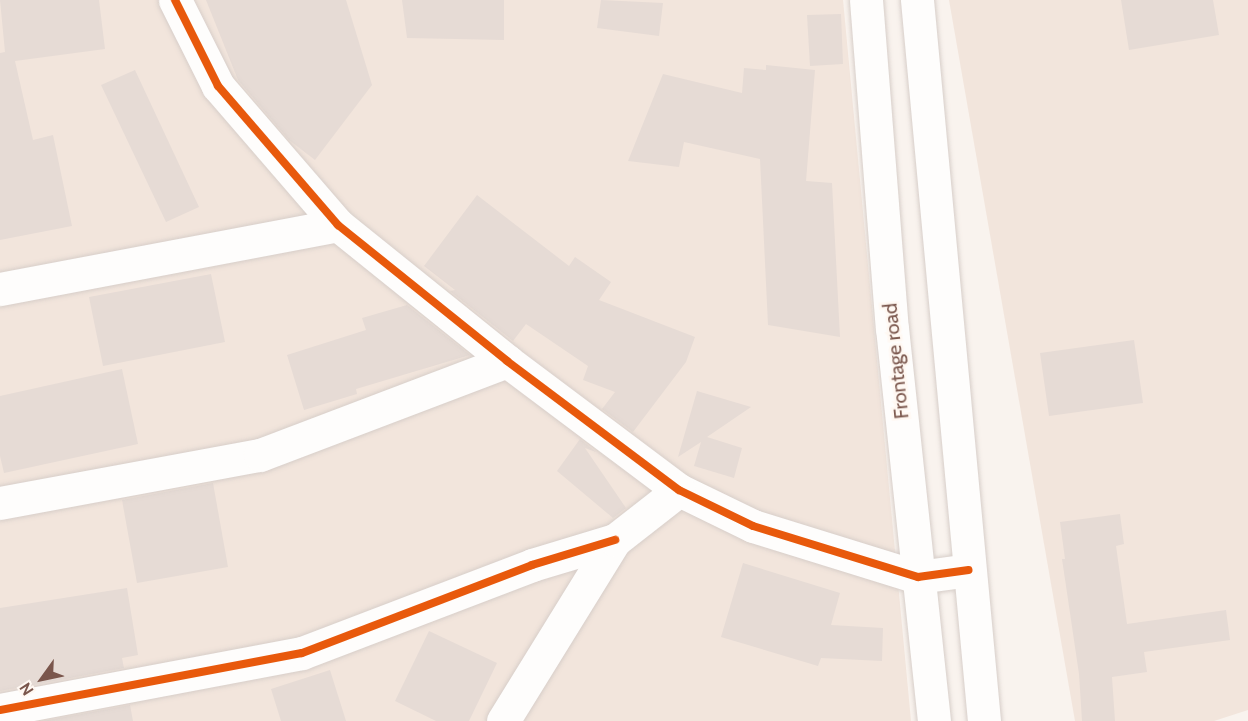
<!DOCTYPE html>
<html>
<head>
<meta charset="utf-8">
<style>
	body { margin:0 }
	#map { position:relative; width:1248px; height:721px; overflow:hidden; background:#f9f3ee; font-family:Cabin,sans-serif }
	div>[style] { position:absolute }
	.residential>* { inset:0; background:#f2e5dc }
	.building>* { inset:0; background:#e6dbd5 }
	.roads { filter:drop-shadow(0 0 2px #d7cec9) drop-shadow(0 0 2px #d7cec9) }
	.street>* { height:33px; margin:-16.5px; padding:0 16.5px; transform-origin:16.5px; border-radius:16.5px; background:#fefdfc }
	.secondary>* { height:33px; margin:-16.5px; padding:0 16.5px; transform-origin:16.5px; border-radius:16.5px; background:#fefdfc }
	.cycleway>* { height:8px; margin:-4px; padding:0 4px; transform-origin:4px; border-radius:4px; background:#e8590c }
	span { translate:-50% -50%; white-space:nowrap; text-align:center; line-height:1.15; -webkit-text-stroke:5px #fff8f2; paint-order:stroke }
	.street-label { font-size:20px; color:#7a564c }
	.north { position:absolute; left:12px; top:649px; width:60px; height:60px; -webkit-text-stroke:4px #fff8f2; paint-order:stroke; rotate:237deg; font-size:16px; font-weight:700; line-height:24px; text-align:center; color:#7a564c }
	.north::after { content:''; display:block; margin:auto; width:21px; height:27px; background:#7a564c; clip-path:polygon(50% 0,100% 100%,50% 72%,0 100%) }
</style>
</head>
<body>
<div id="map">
	<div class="residential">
		<i style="clip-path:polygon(0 0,843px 0,911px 721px,0 721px)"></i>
		<i style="clip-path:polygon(949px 0,1248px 0,1248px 710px,1214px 721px,1075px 721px)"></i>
	</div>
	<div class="building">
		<i style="clip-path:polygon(0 0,99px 0,105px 49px,15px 61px,33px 140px,53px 135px,72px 226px,0 240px,0 53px,5px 52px)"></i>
		<i style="clip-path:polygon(206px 0,346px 0,372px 85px,315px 160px,289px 140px,238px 80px)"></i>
		<i style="clip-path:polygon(402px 0,504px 0,504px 40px,407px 38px)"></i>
		<i style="clip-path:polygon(601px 0,663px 3px,659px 36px,597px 28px)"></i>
		<i style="clip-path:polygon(1121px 0,1213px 0,1219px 35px,1129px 50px)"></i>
		<i style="clip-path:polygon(841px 14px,843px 64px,810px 66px,807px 15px)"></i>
		<i style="clip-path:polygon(766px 65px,815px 70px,806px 181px,832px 183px,840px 337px,768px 325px,760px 159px,684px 142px,679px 167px,628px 161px,663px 74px,742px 93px,744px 68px,766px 70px)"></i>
		<i style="clip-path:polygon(135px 70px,199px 207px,166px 222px,101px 85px)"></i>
		<i style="clip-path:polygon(477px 195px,569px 266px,575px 257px,611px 282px,599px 300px,695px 337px,686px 362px,633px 432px,602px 409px,615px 392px,583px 380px,588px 366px,526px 324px,513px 341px,450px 291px,455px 290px,424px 266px)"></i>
		<i style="clip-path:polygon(211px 274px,225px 342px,103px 366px,89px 297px)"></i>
		<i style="clip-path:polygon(407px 305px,470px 355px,356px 389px,357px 394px,304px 410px,287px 355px,366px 330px,362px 318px)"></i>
		<i style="clip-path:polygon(1134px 340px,1143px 403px,1049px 416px,1040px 353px)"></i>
		<i style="clip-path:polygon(122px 369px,138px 444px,4px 473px,0 456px,0 396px)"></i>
		<i style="clip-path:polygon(697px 391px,751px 407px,707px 437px,742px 448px,734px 478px,694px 466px,701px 442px,678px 457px)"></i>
		<i style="clip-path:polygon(580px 439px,596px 452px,585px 448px,626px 508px,613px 518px,557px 471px)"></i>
		<i style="clip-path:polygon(213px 483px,228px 567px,137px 583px,122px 500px)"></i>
		<i style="clip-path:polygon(1120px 514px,1124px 544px,1116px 546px,1127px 624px,1226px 610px,1230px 640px,1144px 652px,1147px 672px,1112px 677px,1115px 721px,1082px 721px,1079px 674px,1062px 559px,1065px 559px,1060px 522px)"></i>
		<i style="clip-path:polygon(743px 563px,840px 593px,831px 625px,883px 628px,882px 661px,821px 658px,818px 666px,721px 637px)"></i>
		<i style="clip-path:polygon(127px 588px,138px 655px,122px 658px,124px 668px,0 691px,0 608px)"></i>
		<i style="clip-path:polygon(429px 631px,497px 663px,469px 721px,436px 721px,395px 701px)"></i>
		<i style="clip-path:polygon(330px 670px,346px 721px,281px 721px,271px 689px)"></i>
		<i style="clip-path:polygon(130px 705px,133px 721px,43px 721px)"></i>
	</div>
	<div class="roads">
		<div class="street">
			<i style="left:175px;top:0;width:96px;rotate:63.4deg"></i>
			<i style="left:218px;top:86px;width:184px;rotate:49.2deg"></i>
			<i style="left:338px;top:225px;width:217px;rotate:38.8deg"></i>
			<i style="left:507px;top:361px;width:215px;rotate:36.9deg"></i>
			<i style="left:679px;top:490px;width:82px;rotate:25.9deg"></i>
			<i style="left:753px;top:526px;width:173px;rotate:17.2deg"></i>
			<i style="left:918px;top:577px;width:51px;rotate:-7.8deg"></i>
			<i style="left:0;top:289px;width:344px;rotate:-10.7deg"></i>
			<i style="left:0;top:503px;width:264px;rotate:-10.5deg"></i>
			<i style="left:260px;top:455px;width:264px;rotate:-20.8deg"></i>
			<i style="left:0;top:710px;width:307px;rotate:-10.7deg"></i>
			<i style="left:302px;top:653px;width:246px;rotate:-20.9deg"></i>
			<i style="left:532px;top:565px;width:87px;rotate:-16.8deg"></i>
			<i style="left:503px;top:721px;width:213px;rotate:-58.3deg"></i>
			<i style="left:615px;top:540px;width:81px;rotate:-38deg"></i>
		</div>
		<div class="secondary">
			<i style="left:866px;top:0;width:329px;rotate:85.5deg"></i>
			<i style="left:892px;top:328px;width:395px;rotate:83.9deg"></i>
			<i style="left:917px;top:0;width:724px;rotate:84.69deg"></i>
		</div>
	</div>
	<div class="cycleway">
		<i style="left:175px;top:0;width:96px;rotate:63.4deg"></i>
		<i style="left:218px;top:86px;width:184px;rotate:49.2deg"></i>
		<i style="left:338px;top:225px;width:217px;rotate:38.8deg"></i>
		<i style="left:507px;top:361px;width:215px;rotate:36.9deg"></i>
		<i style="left:679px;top:490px;width:82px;rotate:25.9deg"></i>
		<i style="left:753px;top:526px;width:173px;rotate:17.2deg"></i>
		<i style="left:918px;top:577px;width:51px;rotate:-7.8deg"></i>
		<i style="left:0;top:710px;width:307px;rotate:-10.7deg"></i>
		<i style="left:302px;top:653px;width:246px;rotate:-20.9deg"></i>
		<i style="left:532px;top:565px;width:87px;rotate:-16.8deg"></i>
	</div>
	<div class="street-label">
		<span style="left:896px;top:361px;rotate:-96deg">Frontage road</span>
	</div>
	<div class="north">N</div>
</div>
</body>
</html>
